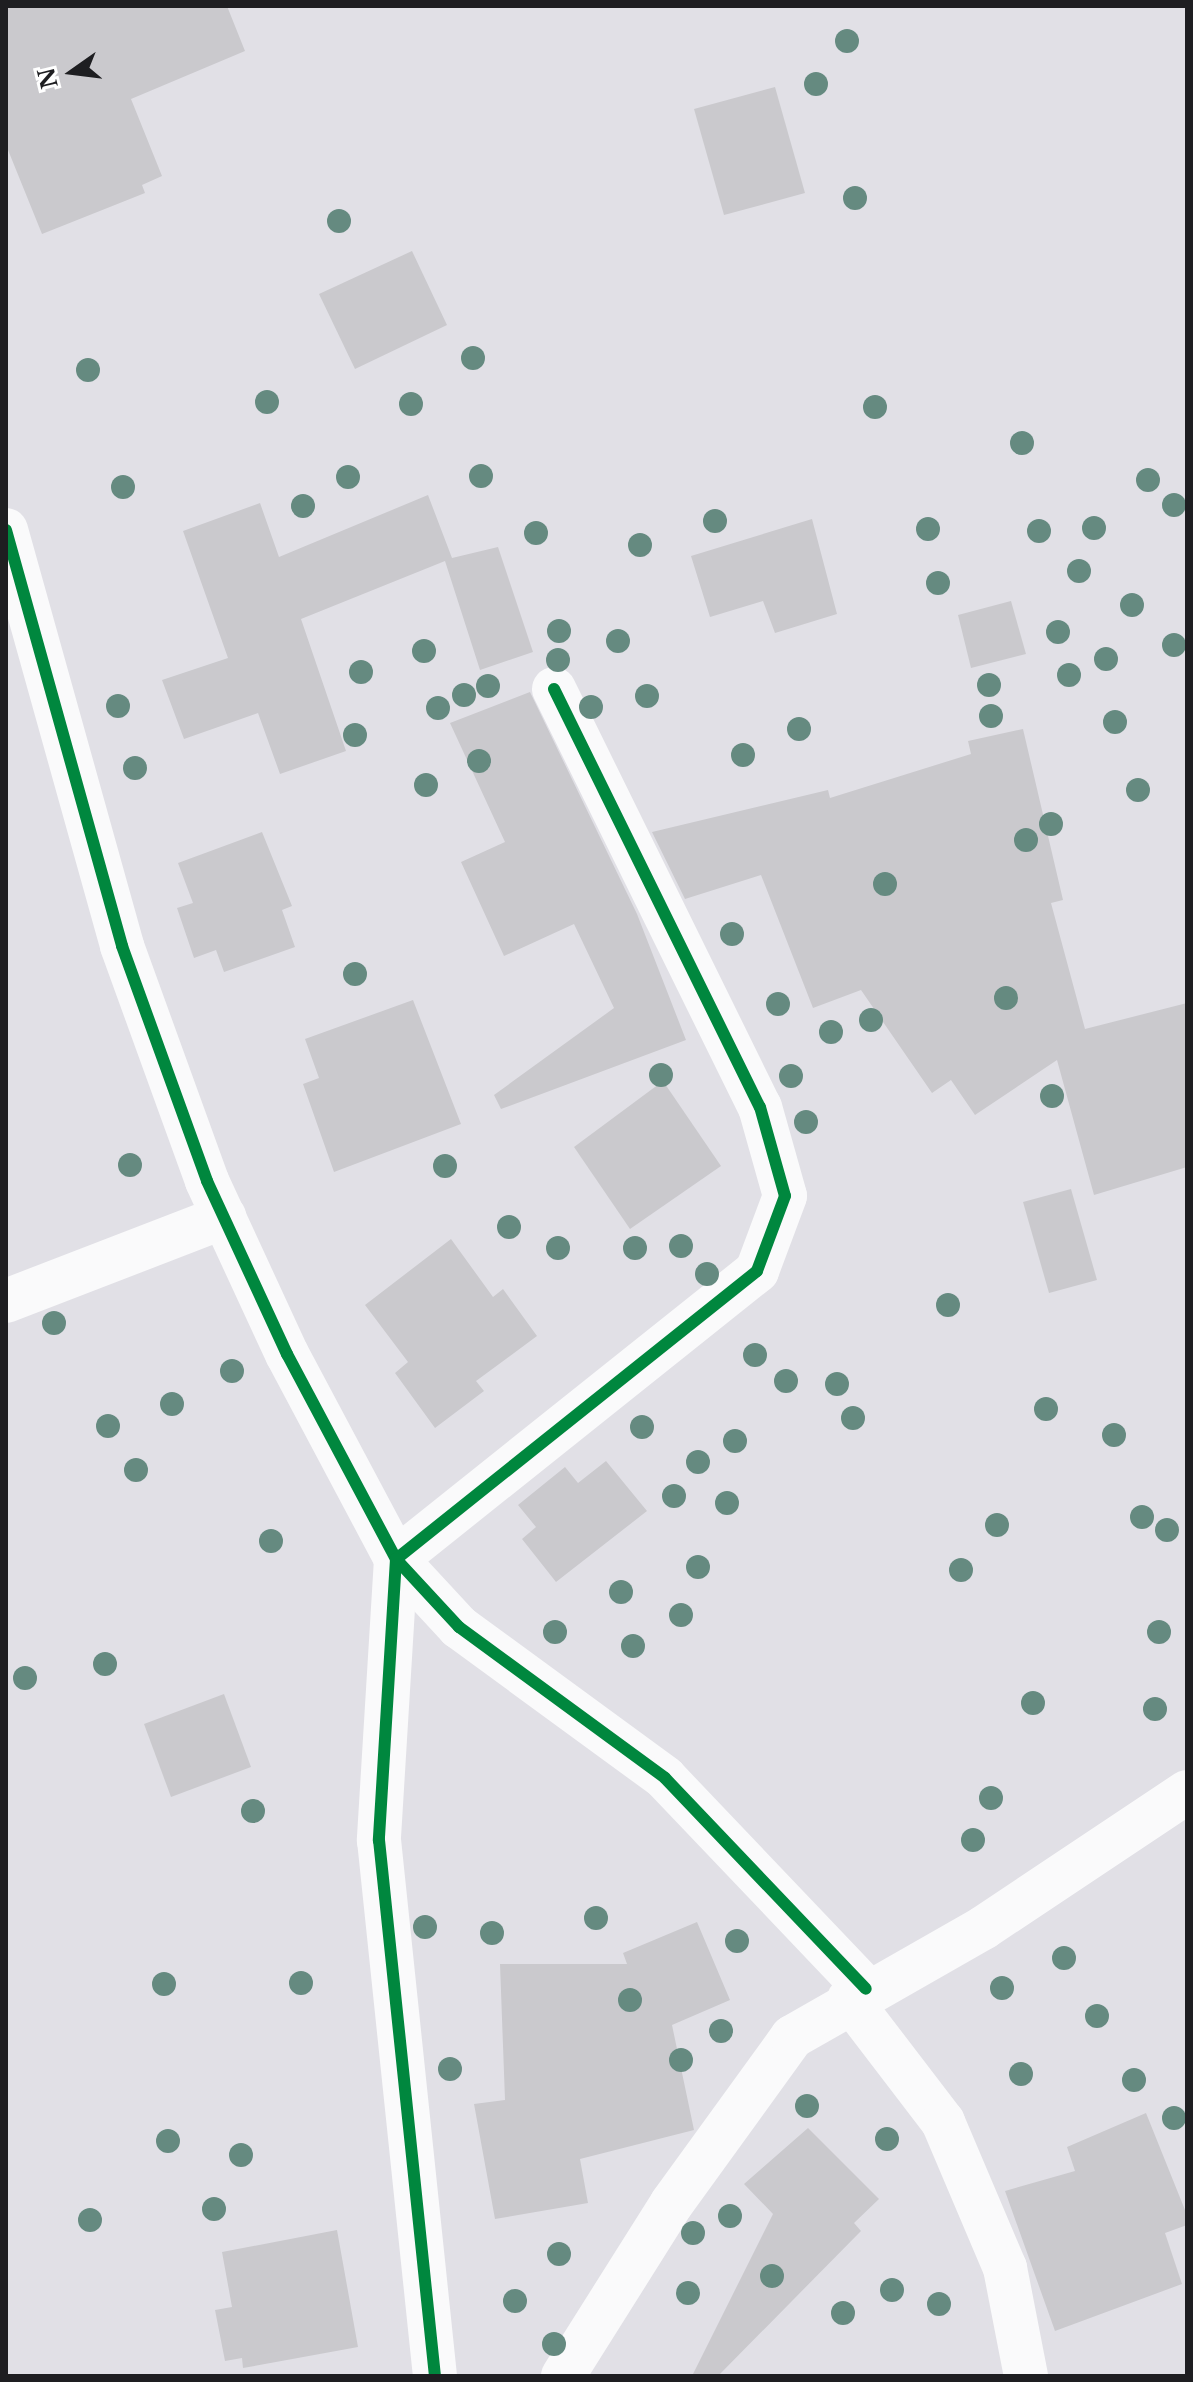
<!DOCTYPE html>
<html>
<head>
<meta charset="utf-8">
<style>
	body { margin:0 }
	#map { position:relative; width:1193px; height:2382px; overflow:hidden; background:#e1e0e6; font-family:"Libre Baskerville",serif }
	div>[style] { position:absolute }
	.building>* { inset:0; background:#cac9cd }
	.minor>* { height:44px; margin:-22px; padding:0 22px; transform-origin:22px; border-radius:22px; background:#fafafb }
	.cycleway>* { height:12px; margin:-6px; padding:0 6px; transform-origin:6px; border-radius:6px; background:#00873e }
	.trees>* { width:24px; height:24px; margin:-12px; border-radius:50%; background:#658a80 }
	span { translate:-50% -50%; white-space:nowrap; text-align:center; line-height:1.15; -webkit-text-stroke:7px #fff; paint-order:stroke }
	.frame { position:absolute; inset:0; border:8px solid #1e1e21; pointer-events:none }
	.north { position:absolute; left:32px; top:32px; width:80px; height:80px; -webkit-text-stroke:6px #fff; paint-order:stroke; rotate:256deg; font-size:22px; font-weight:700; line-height:32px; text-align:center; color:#1e1e21 }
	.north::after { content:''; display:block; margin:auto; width:28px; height:36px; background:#1e1e21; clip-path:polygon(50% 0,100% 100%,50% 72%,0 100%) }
</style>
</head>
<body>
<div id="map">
	<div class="building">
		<i style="clip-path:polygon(6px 6px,227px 6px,245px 51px,131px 99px,162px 176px,142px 185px,145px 193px,42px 234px,6px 145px)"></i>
		<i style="clip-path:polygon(775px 87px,805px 193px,724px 215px,694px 109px)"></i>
		<i style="clip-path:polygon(412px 251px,447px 325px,355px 369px,319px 294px)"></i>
		<i style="clip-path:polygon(428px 495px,452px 558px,498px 547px,533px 652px,480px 670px,445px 561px,301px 619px,346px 751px,280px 774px,258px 713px,184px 739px,162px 680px,228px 658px,183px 531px,260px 503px,279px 557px)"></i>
		<i style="clip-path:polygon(812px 519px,837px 614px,775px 633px,763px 601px,710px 617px,691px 556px)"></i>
		<i style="clip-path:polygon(1011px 601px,1026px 654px,971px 668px,958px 615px)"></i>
		<i style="clip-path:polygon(530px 692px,637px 914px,686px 1040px,501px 1109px,494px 1095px,614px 1008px,574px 924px,504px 956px,461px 862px,505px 842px,450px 723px)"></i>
		<i style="clip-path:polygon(1023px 729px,1063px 900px,1051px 903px,1085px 1029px,1187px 1003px,1187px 1167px,1094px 1195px,1057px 1060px,975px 1115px,951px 1080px,932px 1093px,861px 990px,813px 1008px,761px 875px,685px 899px,652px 832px,828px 790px,830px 798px,971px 754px,968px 741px)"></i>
		<i style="clip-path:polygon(262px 832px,292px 906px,282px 910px,295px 947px,224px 972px,216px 950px,194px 958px,177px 908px,193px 903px,178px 863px)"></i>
		<i style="clip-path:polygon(413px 1000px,461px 1124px,334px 1172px,303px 1084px,319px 1078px,305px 1039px)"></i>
		<i style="clip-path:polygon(663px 1081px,721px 1166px,630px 1229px,574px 1147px)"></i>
		<i style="clip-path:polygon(1071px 1189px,1097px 1280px,1049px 1293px,1023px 1202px)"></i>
		<i style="clip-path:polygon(451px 1239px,493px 1297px,503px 1289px,537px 1336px,476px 1381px,484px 1391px,435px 1428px,395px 1373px,408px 1362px,365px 1305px)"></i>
		<i style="clip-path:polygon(606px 1461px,647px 1511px,556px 1582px,522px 1539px,536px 1527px,518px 1505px,565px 1467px,578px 1483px)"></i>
		<i style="clip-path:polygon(224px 1694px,251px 1767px,171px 1797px,144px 1724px)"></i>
		<i style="clip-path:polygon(697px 1922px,730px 2000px,672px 2025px,694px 2130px,580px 2159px,588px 2203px,495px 2219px,474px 2104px,505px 2100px,500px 1964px,627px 1964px,623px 1953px)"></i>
		<i style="clip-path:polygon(1146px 2113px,1187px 2215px,1187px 2225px,1165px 2233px,1182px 2284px,1055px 2331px,1005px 2191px,1075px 2171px,1067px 2147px)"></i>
		<i style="clip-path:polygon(808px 2128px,879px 2199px,854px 2223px,861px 2231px,718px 2376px,692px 2376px,773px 2214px,744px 2184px)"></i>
		<i style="clip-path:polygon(337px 2230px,358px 2347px,243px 2368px,242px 2358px,225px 2361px,215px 2310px,232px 2307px,222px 2252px)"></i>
	</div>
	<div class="minor">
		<i style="left:6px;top:530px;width:432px;rotate:74.4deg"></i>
		<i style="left:122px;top:946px;width:250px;rotate:70.1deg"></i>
		<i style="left:207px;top:1181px;width:191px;rotate:65.2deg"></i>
		<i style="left:287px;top:1354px;width:232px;rotate:62deg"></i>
		<i style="left:396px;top:1559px;width:282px;rotate:93.5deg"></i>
		<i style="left:379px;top:1840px;width:539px;rotate:84.04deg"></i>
		<i style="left:554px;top:689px;width:466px;rotate:63.8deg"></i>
		<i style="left:760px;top:1107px;width:92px;rotate:74.3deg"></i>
		<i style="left:785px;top:1196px;width:80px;rotate:110.5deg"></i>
		<i style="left:757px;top:1271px;width:462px;rotate:141.4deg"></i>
		<i style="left:396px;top:1559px;width:93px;rotate:47.2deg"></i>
		<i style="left:459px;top:1627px;width:255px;rotate:36.2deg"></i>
		<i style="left:665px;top:1778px;width:291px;rotate:46.4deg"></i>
		<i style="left:6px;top:1301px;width:234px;rotate:-21.1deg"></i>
		<i style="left:849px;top:1999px;width:155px;rotate:52.6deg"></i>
		<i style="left:943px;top:2122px;width:159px;rotate:67deg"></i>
		<i style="left:1005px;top:2268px;width:110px;rotate:79deg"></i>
		<i style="left:563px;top:2376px;width:204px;rotate:-57.8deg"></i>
		<i style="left:672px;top:2203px;width:205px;rotate:-54.1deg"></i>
		<i style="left:792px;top:2037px;width:220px;rotate:-29.7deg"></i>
		<i style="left:983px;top:1928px;width:245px;rotate:-33.7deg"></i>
	</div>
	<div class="cycleway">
		<i style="left:6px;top:530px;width:432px;rotate:74.4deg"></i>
		<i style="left:122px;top:946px;width:250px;rotate:70.1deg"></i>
		<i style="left:207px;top:1181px;width:191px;rotate:65.2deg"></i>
		<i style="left:287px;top:1354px;width:232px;rotate:62deg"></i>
		<i style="left:396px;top:1559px;width:282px;rotate:93.5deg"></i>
		<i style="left:379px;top:1840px;width:539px;rotate:84.04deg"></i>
		<i style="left:554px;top:689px;width:466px;rotate:63.8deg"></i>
		<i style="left:760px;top:1107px;width:92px;rotate:74.3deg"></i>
		<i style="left:785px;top:1196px;width:80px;rotate:110.5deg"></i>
		<i style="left:757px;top:1271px;width:462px;rotate:141.4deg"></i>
		<i style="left:396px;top:1559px;width:93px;rotate:47.2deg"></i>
		<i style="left:459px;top:1627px;width:255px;rotate:36.2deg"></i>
		<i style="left:665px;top:1778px;width:291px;rotate:46.4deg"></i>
	</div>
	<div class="trees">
		<i style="left:847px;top:41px"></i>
		<i style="left:816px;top:84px"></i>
		<i style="left:855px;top:198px"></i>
		<i style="left:339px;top:221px"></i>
		<i style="left:473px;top:358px"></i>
		<i style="left:88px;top:370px"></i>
		<i style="left:267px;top:402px"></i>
		<i style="left:411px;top:404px"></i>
		<i style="left:875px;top:407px"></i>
		<i style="left:1022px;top:443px"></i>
		<i style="left:481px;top:476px"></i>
		<i style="left:348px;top:477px"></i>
		<i style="left:1148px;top:480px"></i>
		<i style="left:123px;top:487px"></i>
		<i style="left:1174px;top:505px"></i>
		<i style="left:303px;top:506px"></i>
		<i style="left:715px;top:521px"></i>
		<i style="left:1094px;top:528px"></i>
		<i style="left:928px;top:529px"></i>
		<i style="left:1039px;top:531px"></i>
		<i style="left:536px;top:533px"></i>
		<i style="left:640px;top:545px"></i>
		<i style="left:1079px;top:571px"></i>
		<i style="left:938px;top:583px"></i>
		<i style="left:1132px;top:605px"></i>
		<i style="left:559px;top:631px"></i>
		<i style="left:1058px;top:632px"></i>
		<i style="left:618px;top:641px"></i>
		<i style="left:1174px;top:645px"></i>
		<i style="left:424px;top:651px"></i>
		<i style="left:1106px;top:659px"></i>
		<i style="left:558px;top:660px"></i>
		<i style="left:361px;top:672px"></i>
		<i style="left:1069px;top:675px"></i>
		<i style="left:989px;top:685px"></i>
		<i style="left:488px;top:686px"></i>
		<i style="left:464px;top:695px"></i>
		<i style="left:647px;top:696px"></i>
		<i style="left:118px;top:706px"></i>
		<i style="left:591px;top:707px"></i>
		<i style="left:438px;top:708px"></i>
		<i style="left:991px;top:716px"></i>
		<i style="left:1115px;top:722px"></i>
		<i style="left:799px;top:729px"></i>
		<i style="left:355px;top:735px"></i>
		<i style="left:743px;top:755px"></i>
		<i style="left:479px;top:761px"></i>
		<i style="left:135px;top:768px"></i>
		<i style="left:426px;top:785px"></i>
		<i style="left:1138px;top:790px"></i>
		<i style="left:1051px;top:824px"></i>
		<i style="left:1026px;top:840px"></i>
		<i style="left:885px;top:884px"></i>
		<i style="left:732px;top:934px"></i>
		<i style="left:355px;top:974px"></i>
		<i style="left:1006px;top:998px"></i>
		<i style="left:778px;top:1004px"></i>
		<i style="left:871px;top:1020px"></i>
		<i style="left:831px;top:1032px"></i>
		<i style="left:661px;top:1075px"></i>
		<i style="left:791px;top:1076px"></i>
		<i style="left:1052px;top:1096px"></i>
		<i style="left:806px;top:1122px"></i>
		<i style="left:130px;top:1165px"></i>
		<i style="left:445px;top:1166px"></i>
		<i style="left:509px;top:1227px"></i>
		<i style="left:681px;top:1246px"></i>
		<i style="left:558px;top:1248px"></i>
		<i style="left:635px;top:1248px"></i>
		<i style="left:707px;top:1274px"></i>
		<i style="left:948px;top:1305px"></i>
		<i style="left:54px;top:1323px"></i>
		<i style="left:755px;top:1355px"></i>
		<i style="left:232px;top:1371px"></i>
		<i style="left:786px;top:1381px"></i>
		<i style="left:837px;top:1384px"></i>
		<i style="left:172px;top:1404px"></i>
		<i style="left:1046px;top:1409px"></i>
		<i style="left:853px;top:1418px"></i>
		<i style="left:108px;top:1426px"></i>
		<i style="left:642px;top:1427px"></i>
		<i style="left:1114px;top:1435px"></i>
		<i style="left:735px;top:1441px"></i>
		<i style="left:698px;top:1462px"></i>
		<i style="left:136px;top:1470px"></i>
		<i style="left:674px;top:1496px"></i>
		<i style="left:727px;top:1503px"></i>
		<i style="left:1142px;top:1517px"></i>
		<i style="left:997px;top:1525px"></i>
		<i style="left:1167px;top:1530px"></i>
		<i style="left:271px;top:1541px"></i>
		<i style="left:698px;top:1567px"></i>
		<i style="left:961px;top:1570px"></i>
		<i style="left:621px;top:1592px"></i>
		<i style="left:681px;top:1615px"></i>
		<i style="left:555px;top:1632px"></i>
		<i style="left:1159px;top:1632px"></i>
		<i style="left:633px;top:1646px"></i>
		<i style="left:105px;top:1664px"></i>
		<i style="left:25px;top:1678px"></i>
		<i style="left:1033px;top:1703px"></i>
		<i style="left:1155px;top:1709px"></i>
		<i style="left:991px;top:1798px"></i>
		<i style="left:253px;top:1811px"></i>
		<i style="left:973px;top:1840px"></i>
		<i style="left:596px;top:1918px"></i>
		<i style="left:425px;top:1927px"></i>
		<i style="left:492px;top:1933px"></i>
		<i style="left:737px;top:1941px"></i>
		<i style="left:1064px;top:1958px"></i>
		<i style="left:301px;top:1983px"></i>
		<i style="left:164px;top:1984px"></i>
		<i style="left:1002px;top:1988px"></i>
		<i style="left:630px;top:2000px"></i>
		<i style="left:1097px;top:2016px"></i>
		<i style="left:721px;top:2031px"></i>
		<i style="left:681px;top:2060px"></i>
		<i style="left:450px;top:2069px"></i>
		<i style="left:1021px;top:2074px"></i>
		<i style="left:1134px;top:2080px"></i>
		<i style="left:807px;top:2106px"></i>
		<i style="left:1174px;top:2118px"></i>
		<i style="left:887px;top:2139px"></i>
		<i style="left:168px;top:2141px"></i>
		<i style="left:241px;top:2155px"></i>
		<i style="left:214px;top:2209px"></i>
		<i style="left:730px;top:2216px"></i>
		<i style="left:90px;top:2220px"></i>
		<i style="left:693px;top:2233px"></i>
		<i style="left:559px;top:2254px"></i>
		<i style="left:772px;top:2276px"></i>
		<i style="left:892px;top:2290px"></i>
		<i style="left:688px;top:2293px"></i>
		<i style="left:515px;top:2301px"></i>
		<i style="left:939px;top:2304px"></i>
		<i style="left:843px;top:2313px"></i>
		<i style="left:554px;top:2344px"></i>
	</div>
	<div class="frame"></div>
	<div class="north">N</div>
</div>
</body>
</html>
